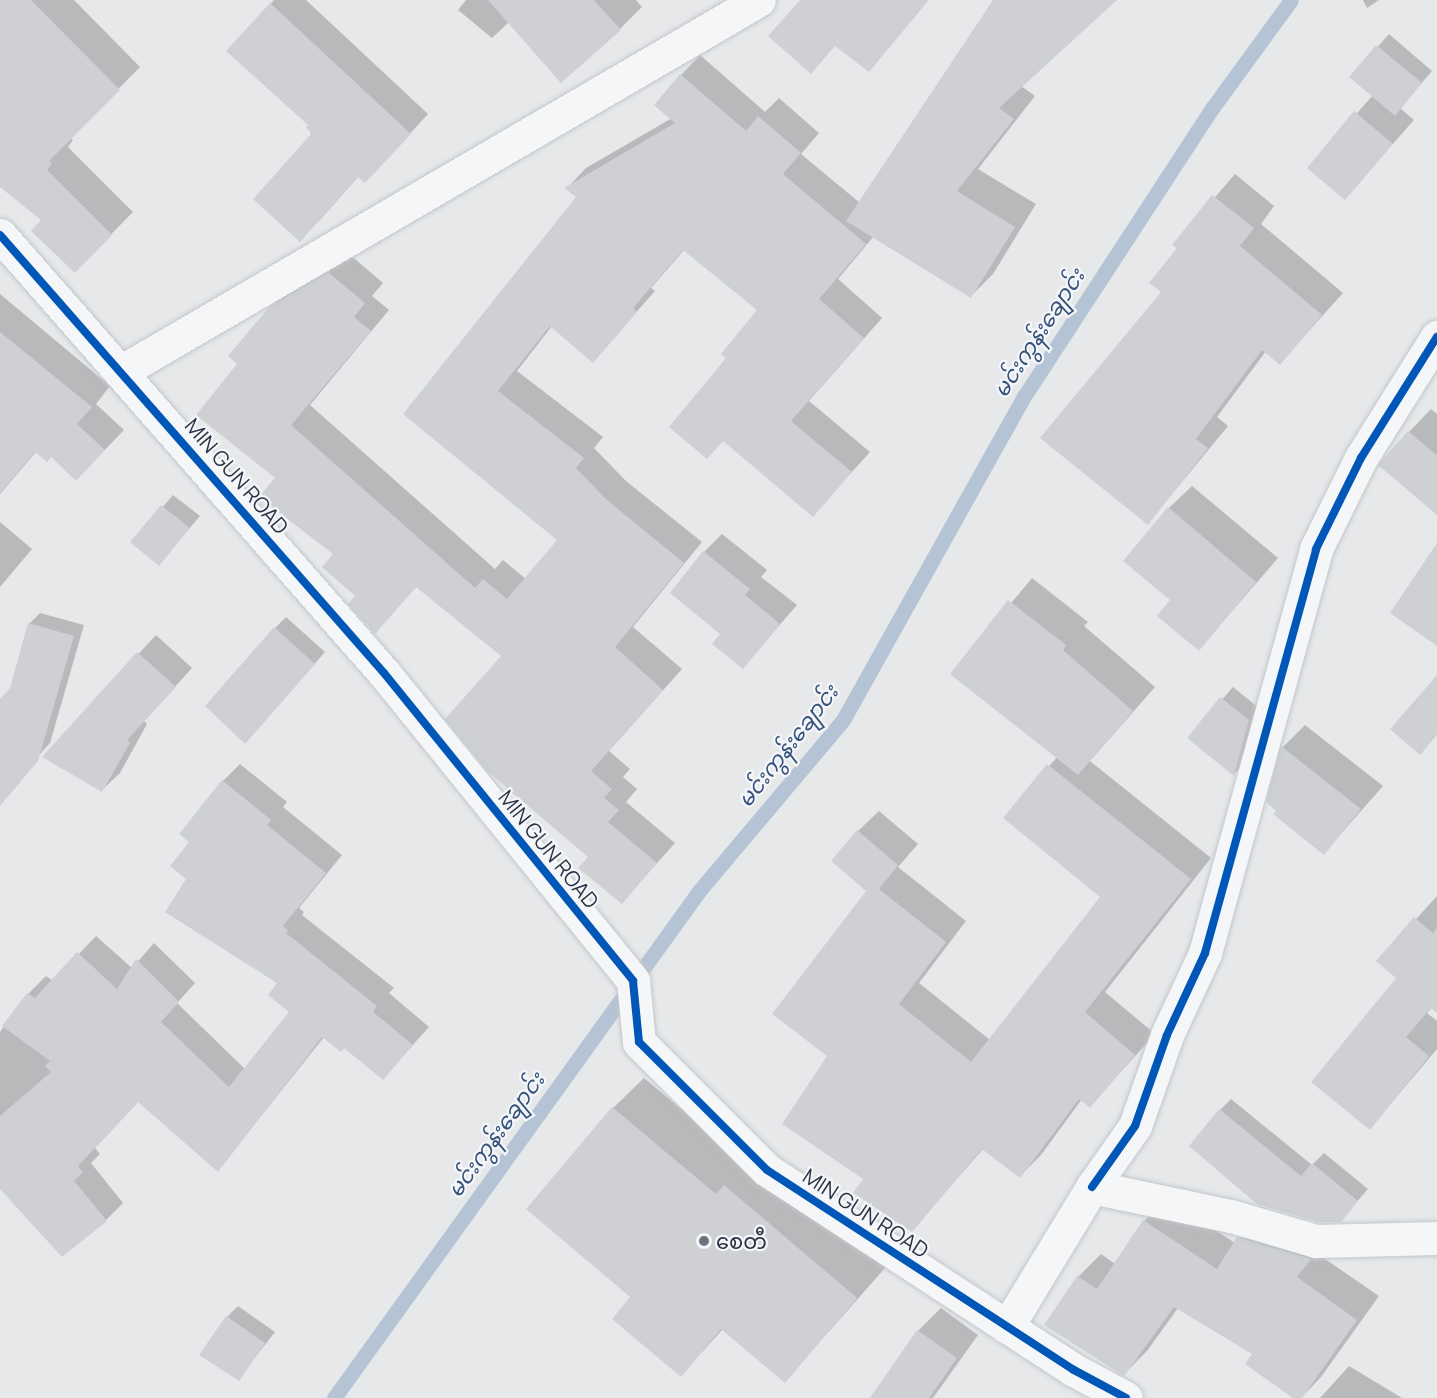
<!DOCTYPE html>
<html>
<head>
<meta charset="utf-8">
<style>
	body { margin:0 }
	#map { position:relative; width:1437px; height:1398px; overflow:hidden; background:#e6e8ea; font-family:Manrope,"Noto Sans Myanmar",sans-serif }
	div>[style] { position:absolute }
	.shadow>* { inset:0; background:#0003 }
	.stream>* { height:15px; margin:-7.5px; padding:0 7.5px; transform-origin:7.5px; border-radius:7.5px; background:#b4c4d5 }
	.building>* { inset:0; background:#ced0d3 }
	.roads { filter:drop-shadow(0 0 2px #c4c6c8) drop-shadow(0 0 2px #c4c6c8) }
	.minor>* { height:33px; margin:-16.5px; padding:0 16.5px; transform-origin:16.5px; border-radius:16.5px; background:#f5f6f7 }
	.tertiary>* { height:33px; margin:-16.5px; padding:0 16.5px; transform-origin:16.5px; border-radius:16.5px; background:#f5f6f7 }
	.cycleway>* { height:8px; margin:-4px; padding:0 4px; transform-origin:4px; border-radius:4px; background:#0057b8 }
	.dots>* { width:16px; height:16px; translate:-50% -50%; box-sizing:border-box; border:3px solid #f4f6f9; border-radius:50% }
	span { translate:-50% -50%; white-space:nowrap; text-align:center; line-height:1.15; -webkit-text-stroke:4.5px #f4f6f9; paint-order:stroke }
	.street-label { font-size:21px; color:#2b3445 }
	.poi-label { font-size:21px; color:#2b3445 }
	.left { translate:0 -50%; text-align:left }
	.water-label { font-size:22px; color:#34527a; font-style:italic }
</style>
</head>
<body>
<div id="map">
	<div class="shadow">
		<i style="clip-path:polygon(0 0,74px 0,140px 67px,70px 138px,73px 140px,68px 147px,133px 212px,75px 271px,43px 220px,0 186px)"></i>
		<i style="clip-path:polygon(274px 0,306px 0,428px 114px,384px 162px,359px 176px,319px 221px,310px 125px,229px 51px)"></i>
		<i style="clip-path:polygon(466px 0,636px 0,642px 7px,620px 29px,509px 22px,492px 38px,458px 10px)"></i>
		<i style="clip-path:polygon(995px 0,1115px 0,1021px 86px,1035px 96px,978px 169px,1036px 204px,993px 274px,971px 296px,874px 236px,838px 279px,882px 318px,809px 401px,870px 452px,813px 515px,724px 440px,707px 457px,728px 358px,759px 310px,685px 249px,651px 288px,655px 291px,593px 361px,552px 326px,517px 371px,603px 437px,594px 448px,626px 481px,702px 542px,633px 627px,682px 669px,609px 751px,630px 769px,623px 777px,637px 789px,626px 802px,675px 843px,622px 902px,590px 857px,503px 655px,417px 586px,375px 632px,335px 554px,277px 477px,240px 364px,271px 307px,291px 287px,349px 254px,383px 283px,372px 296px,389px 310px,310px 405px,495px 569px,503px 560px,526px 579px,559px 540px,405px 414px,578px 197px,567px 188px,586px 168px,672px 118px,681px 75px,700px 55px,765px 112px,779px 98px,819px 133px,801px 154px,860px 203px)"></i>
		<i style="clip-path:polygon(1363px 0,1379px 0,1367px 8px)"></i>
		<i style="clip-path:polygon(1389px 34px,1432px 71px,1400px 108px,1414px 120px,1345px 198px,1309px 168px,1373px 95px,1351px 77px)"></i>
		<i style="clip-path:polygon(1235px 174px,1274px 206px,1261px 224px,1343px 293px,1280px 363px,1266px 351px,1217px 417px,1228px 426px,1148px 523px,1163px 292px,1179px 248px,1174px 245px)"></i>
		<i style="clip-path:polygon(0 294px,110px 386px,96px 404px,124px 430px,96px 459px,36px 452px,0 494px)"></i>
		<i style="clip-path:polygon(1431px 409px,1437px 414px,1437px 514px,1409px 432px)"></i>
		<i style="clip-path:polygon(1192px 486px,1278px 558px,1199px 649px,1172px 600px,1169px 508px)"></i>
		<i style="clip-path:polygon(173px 495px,200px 516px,159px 564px,133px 542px)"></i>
		<i style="clip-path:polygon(0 522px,32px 549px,0 587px)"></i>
		<i style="clip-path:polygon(722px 534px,767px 570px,761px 577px,797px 605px,743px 667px,722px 634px,704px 552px)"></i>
		<i style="clip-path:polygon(1032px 578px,1088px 622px,1084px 626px,1155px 687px,1090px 761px,1211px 858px,1105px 992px,1155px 1034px,1090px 1106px,1082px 1099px,1041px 1155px,1020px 1176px,984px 1148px,912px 1230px,865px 1178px,829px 1056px,868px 890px,858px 831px,879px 811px,918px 844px,898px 867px,966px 921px,919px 983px,990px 1040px,1103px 896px,1005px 818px,1057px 757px,952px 674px)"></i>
		<i style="clip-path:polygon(40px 613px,84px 625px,50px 743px,40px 754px,0 721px,0 702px,11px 689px,29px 624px)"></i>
		<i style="clip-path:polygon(286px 617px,325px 652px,256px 731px,275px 628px)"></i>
		<i style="clip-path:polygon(156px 635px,192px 668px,144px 721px,147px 724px,120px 773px,102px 790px,44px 757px)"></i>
		<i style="clip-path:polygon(1233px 687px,1260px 709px,1245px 763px,1234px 774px,1189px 738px)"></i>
		<i style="clip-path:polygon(1305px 725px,1383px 786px,1324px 853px,1268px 802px,1283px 747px)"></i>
		<i style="clip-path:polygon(240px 764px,287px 802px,283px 807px,342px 855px,299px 908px,304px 912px,302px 915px,394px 988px,389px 993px,429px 1027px,383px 1078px,345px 1046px,324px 1037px,218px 1170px,139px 1101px,95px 1148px,100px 1154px,91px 1163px,123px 1203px,106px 1220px,0 1187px,0 1032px,28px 994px,46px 976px,53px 981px,96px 936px,132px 968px,154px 943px,195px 983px,177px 1003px,245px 1069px,291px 1011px,279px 983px,188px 878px,191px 842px,223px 781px)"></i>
		<i style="clip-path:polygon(1437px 896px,1437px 1002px,1427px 1013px,1437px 1021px,1437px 1049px,1370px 1128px,1398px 978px,1378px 961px)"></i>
		<i style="clip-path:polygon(644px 1078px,747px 1164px,886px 1267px,785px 1381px,723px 1329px,681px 1375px,613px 1108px)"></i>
		<i style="clip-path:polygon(1231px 1099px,1312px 1165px,1324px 1153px,1368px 1189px,1341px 1220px,1220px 1110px)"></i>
		<i style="clip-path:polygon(1167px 1198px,1235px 1243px,1261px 1215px,1379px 1296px,1321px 1377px,1301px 1398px,1296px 1398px,1254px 1354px,1178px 1308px,1147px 1351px,1124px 1374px,1078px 1277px,1101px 1254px,1115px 1264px,1144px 1221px)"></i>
		<i style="clip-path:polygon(238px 1306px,275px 1332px,238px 1379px,227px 1317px)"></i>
		<i style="clip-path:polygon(941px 1308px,978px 1335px,933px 1398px,894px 1398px,879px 1388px,918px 1331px)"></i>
		<i style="clip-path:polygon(1349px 1366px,1402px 1398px,1320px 1398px)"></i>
	</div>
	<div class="stream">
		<i style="left:334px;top:1398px;width:625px;rotate:-54.25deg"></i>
		<i style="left:699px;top:891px;width:224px;rotate:-49.9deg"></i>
		<i style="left:843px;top:720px;width:372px;rotate:-60.8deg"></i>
		<i style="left:1025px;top:395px;width:344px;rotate:-56.9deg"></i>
		<i style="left:1213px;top:107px;width:132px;rotate:-53.9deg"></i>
	</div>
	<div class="building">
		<i style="clip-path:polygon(0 0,31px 0,120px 90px,49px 161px,52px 163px,47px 170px,112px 235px,75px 273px,31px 231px,41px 220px,0 187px)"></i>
		<i style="clip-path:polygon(488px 0,594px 0,621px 30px,561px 83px)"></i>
		<i style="clip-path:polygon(800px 0,929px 0,869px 72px,835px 46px,811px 74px,768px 36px)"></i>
		<i style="clip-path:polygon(993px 0,1117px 0,999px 108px,1014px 119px,957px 191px,1015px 227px,971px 298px,846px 221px)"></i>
		<i style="clip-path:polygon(270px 3px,411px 134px,365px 183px,358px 177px,300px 242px,253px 199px,312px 133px,306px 128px,308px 125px,226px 51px)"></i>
		<i style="clip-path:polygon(1376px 45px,1422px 83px,1395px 116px,1349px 77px)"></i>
		<i style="clip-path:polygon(680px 74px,746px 131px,758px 116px,801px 153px,783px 174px,866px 244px,819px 299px,864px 338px,791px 421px,852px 472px,813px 517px,723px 441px,707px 459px,669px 427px,726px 358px,721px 354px,757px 310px,683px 250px,633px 308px,637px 312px,593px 363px,550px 326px,498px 391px,584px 458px,576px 468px,607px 500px,684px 563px,615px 647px,663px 690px,591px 771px,612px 789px,604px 798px,619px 810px,608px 822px,657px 863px,622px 904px,578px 868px,588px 857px,487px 771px,445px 719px,501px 656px,416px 587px,375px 634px,348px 604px,355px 596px,322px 567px,333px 554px,259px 497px,275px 478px,196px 415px,237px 364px,228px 356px,270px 306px,328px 272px,365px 303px,354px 317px,371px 331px,291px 425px,475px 588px,483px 579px,507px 599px,557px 540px,403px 414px,576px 197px,564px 188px,675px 123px,654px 105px)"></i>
		<i style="clip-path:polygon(1354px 111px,1393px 144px,1345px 200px,1307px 168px)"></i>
		<i style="clip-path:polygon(1212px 195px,1254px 228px,1240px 246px,1322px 315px,1280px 365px,1262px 350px,1196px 439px,1208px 448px,1148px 525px,1040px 438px,1161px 292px,1149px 283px,1177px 248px,1172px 245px)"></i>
		<i style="clip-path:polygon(0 332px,92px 407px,77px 424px,105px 450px,76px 481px,51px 457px,47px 462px,35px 452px,0 493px)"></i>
		<i style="clip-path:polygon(1408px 431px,1437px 455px,1437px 515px,1378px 465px)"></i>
		<i style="clip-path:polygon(161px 505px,190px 528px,159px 566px,130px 542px)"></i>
		<i style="clip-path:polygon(1168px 507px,1256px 582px,1199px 651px,1157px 616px,1170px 600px,1123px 561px)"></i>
		<i style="clip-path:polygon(1437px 543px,1437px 646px,1390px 613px)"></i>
		<i style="clip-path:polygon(703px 551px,750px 589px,745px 595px,780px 624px,743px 669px,712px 644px,720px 634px,670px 593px)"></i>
		<i style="clip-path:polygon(1008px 600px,1066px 645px,1063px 650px,1133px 711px,1078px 775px,950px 674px)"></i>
		<i style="clip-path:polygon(28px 623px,74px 636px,38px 761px,0 806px,0 699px,10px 688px)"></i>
		<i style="clip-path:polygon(274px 627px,315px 664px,245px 744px,205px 706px)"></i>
		<i style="clip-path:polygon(137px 652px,176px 687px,127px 740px,130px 743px,102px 792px,42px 757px)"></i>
		<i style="clip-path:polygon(1437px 675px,1437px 735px,1420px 755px,1390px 729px)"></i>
		<i style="clip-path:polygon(1220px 697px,1249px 720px,1234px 776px,1187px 738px)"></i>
		<i style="clip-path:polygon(1281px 746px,1361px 809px,1324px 855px,1273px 814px,1276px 811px,1266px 802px)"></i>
		<i style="clip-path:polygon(1047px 764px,1191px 879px,1085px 1012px,1135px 1055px,1090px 1108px,1079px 1099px,1020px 1178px,982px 1149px,912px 1232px,853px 1193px,863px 1179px,782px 1124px,827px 1056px,772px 1014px,866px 891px,831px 861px,857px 830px,898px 865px,879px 889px,946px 942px,899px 1004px,971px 1062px,1100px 897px,1003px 818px)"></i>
		<i style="clip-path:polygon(222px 780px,271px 820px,267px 825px,326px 873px,283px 926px,288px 930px,286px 933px,377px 1006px,373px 1012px,413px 1045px,383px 1080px,344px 1048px,341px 1052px,322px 1037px,218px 1172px,138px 1102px,78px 1166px,83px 1172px,74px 1181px,107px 1221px,62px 1257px,0 1189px,0 1116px,51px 1072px,45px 1066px,50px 1061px,2px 1026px,27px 993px,35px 998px,77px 952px,117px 989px,136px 959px,179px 1002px,161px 1022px,229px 1087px,289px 1012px,268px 995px,277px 983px,165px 912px,186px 879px,170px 866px,189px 842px,179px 834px)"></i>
		<i style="clip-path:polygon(1414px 917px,1433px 933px,1437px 927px,1437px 1013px,1431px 1008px,1406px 1037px,1429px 1056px,1370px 1130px,1311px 1082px,1396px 978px,1376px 961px)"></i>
		<i style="clip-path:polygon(612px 1107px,716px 1194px,724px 1185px,857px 1298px,785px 1383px,721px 1329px,681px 1377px,612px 1319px,630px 1297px,526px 1209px)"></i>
		<i style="clip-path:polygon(1219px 1109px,1301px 1176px,1312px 1163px,1358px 1201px,1341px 1222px,1318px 1222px,1257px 1204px,1189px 1146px)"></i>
		<i style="clip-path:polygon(1143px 1220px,1217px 1269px,1237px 1237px,1311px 1259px,1297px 1277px,1357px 1320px,1302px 1398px,1293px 1398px,1245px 1364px,1252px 1354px,1174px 1307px,1124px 1376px,1044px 1325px,1077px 1276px,1097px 1289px)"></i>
		<i style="clip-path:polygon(226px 1316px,265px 1343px,239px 1381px,199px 1355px)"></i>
		<i style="clip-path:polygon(917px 1330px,957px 1358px,929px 1398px,870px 1398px)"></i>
	</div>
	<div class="roads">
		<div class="minor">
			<i style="left:122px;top:371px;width:737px;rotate:-30.22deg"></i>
			<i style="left:1092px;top:1187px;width:75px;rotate:-54.8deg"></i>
			<i style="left:1135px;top:1126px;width:96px;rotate:-70.6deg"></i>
			<i style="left:1167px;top:1035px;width:90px;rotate:-65.1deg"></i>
			<i style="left:1205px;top:953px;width:419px;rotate:-74.6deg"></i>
			<i style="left:1316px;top:549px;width:102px;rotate:-63.7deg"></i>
			<i style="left:1361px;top:458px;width:143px;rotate:-57.9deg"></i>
			<i style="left:1007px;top:1327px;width:164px;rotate:-58.7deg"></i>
			<i style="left:1092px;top:1187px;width:142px;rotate:11.8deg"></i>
			<i style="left:1231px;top:1216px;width:89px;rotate:16.4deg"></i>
			<i style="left:1316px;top:1241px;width:121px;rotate:-1.4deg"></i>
		</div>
		<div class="tertiary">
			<i style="left:0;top:235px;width:582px;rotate:48.76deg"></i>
			<i style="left:384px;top:673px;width:396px;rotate:51deg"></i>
			<i style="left:633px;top:981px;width:61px;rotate:84.4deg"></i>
			<i style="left:639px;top:1042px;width:181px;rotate:45deg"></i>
			<i style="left:767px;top:1170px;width:366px;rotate:33.1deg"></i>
			<i style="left:1074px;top:1370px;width:59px;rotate:28.3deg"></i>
		</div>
	</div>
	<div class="cycleway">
		<i style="left:0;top:235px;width:582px;rotate:48.76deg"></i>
		<i style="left:384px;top:673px;width:396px;rotate:51deg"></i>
		<i style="left:633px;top:981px;width:61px;rotate:84.4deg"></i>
		<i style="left:639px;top:1042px;width:181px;rotate:45deg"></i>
		<i style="left:767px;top:1170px;width:366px;rotate:33.1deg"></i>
		<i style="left:1074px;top:1370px;width:59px;rotate:28.3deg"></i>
		<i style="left:1092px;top:1187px;width:75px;rotate:-54.8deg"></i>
		<i style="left:1135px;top:1126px;width:96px;rotate:-70.6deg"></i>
		<i style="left:1167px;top:1035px;width:90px;rotate:-65.1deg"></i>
		<i style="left:1205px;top:953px;width:419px;rotate:-74.6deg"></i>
		<i style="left:1316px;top:549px;width:102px;rotate:-63.7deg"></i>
		<i style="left:1361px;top:458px;width:143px;rotate:-57.9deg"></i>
	</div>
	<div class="dots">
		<i style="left:704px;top:1241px;background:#6c737f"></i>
	</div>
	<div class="street-label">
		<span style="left:237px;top:476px;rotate:49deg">MIN GUN ROAD</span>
		<span style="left:549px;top:849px;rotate:51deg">MIN GUN ROAD</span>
		<span style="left:866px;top:1213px;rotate:33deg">MIN GUN ROAD</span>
	</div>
	<div class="poi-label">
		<span class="left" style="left:716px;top:1241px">စေတီ</span>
	</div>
	<div class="water-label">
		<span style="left:1039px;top:333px;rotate:-57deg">မင်းကွန်းချောင်း</span>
		<span style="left:788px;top:746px;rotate:-52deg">မင်းကွန်းချောင်း</span>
		<span style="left:496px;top:1135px;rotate:-54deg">မင်းကွန်းချောင်း</span>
	</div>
</div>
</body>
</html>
